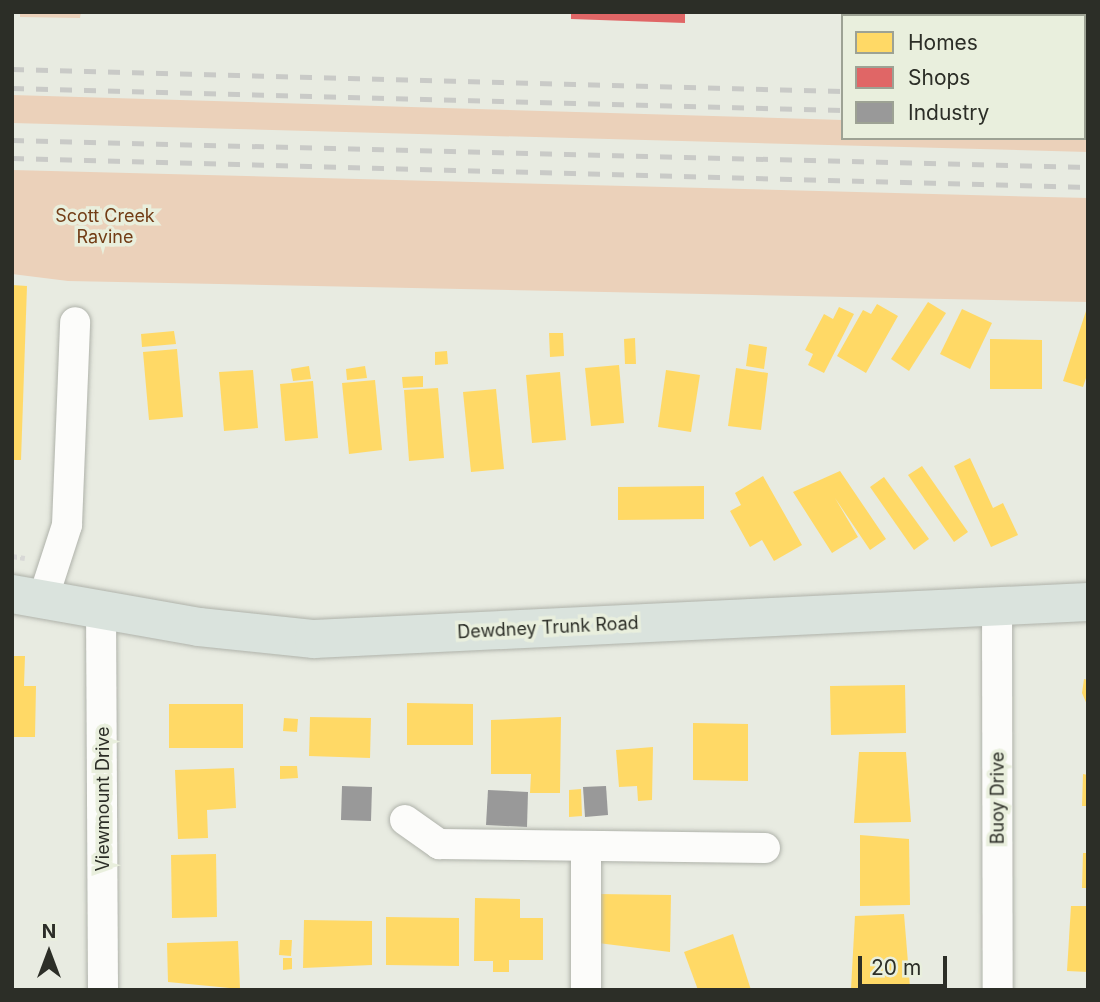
<!DOCTYPE html>
<html>
<head>
<meta charset="utf-8">
<style>
	body { margin:0 }
	#map { position:relative; width:1100px; height:1002px; overflow:hidden; background:#e8ebe1; font-family:Inter,sans-serif }
	div>[style] { position:absolute }
	.green>* { inset:0; background:#ebd1ba }
	.homes>* { inset:0; background:#ffd966 }
	.shops>* { inset:0; background:#e06666 }
	.industry>* { inset:0; background:#999 }
	.path>* { height:4.5px; margin-top:-2.25px; transform-origin:0; background:repeating-linear-gradient(90deg,#d8d8d6 0 5px,transparent 0 8.5px) }
	.roads { filter:drop-shadow(0 0 2px #afb2aa) drop-shadow(0 0 2px #afb2aa) }
	.minor>* { height:30px; margin:-15px; padding:0 15px; transform-origin:15px; border-radius:15px; background:#fcfcfa }
	.major>* { height:38px; margin:-19px; padding:0 19px; transform-origin:19px; border-radius:19px; background:#dae3dd }
	.rail>* { height:5px; margin-top:-2.5px; transform-origin:0; background:repeating-linear-gradient(90deg,#c9cac7 0 12px,transparent 0 24px) }
	span { translate:-50% -50%; white-space:nowrap; text-align:center; line-height:1.15; -webkit-text-stroke:7px #e9efdd; paint-order:stroke }
	.park-label { font-size:18px; color:#723d16 }
	.street-label { font-size:18px; color:#2c2e27 }
	.frame { position:absolute; inset:0; border:14px solid #2c2e27; pointer-events:none }
	.legend { position:absolute; left:841px; top:14px; width:245px; height:126px; box-sizing:border-box; background:#e9efdd; border:2px solid #9da294; margin:0; padding:9px 12px; list-style:none; font-size:21px; color:#2c2e27 }
	.legend li { display:flex; align-items:center; gap:14px; height:35px }
	.legend b { width:35px; border:2px solid #9da294 }
	.north { position:absolute; left:14px; top:918px; width:70px; height:70px; -webkit-text-stroke:5px #e9efdd; paint-order:stroke; rotate:0deg; font-size:19px; font-weight:700; line-height:28px; text-align:center; color:#2c2e27 }
	.north::after { content:''; display:block; margin:auto; width:24px; height:32px; background:#2c2e27; clip-path:polygon(50% 0,100% 100%,50% 72%,0 100%) }
	.scale { position:absolute; left:858px; top:956px; width:89px; height:32px; box-sizing:border-box; border:4px solid #2c2e27; border-top:0; padding-left:9px; font-size:21px; line-height:24px; white-space:nowrap; color:#2c2e27; -webkit-text-stroke:5px #e9efdd; paint-order:stroke }
</style>
</head>
<body>
<div id="map">
	<div class="green">
		<i style="clip-path:polygon(20px 12px,81px 12px,80px 18px,20px 17px)"></i>
		<i style="clip-path:polygon(12px 95px,843px 120px,843px 138px,1084px 138px,1088px 127px,1088px 152px,12px 123px)"></i>
		<i style="clip-path:polygon(12px 170px,1088px 198px,1088px 302px,68px 281px,12px 274px)"></i>
	</div>
	<div class="homes">
		<i style="clip-path:polygon(12px 285px,27px 286px,21px 460px,12px 460px)"></i>
		<i style="clip-path:polygon(928px 302px,946px 313px,909px 371px,891px 359px)"></i>
		<i style="clip-path:polygon(877px 304px,898px 316px,866px 373px,837px 356px,863px 310px,871px 314px)"></i>
		<i style="clip-path:polygon(839px 307px,854px 314px,824px 373px,808px 365px,813px 354px,805px 350px,824px 314px,833px 319px)"></i>
		<i style="clip-path:polygon(1087px 308px,1088px 372px,1083px 387px,1063px 381px)"></i>
		<i style="clip-path:polygon(962px 309px,992px 323px,970px 369px,940px 354px)"></i>
		<i style="clip-path:polygon(174px 331px,176px 344px,142px 347px,141px 334px)"></i>
		<i style="clip-path:polygon(549px 333px,563px 333px,564px 356px,550px 357px)"></i>
		<i style="clip-path:polygon(635px 338px,636px 364px,625px 364px,624px 339px)"></i>
		<i style="clip-path:polygon(990px 339px,1042px 340px,1042px 389px,990px 389px)"></i>
		<i style="clip-path:polygon(749px 344px,767px 347px,764px 369px,746px 366px)"></i>
		<i style="clip-path:polygon(177px 349px,183px 417px,149px 420px,143px 352px)"></i>
		<i style="clip-path:polygon(447px 351px,448px 364px,435px 365px,435px 352px)"></i>
		<i style="clip-path:polygon(619px 365px,624px 423px,591px 426px,585px 368px)"></i>
		<i style="clip-path:polygon(309px 366px,311px 379px,293px 381px,291px 369px)"></i>
		<i style="clip-path:polygon(365px 366px,367px 378px,347px 380px,346px 369px)"></i>
		<i style="clip-path:polygon(736px 368px,768px 373px,761px 430px,728px 426px)"></i>
		<i style="clip-path:polygon(253px 370px,258px 428px,224px 431px,219px 372px)"></i>
		<i style="clip-path:polygon(666px 370px,700px 375px,691px 432px,658px 427px)"></i>
		<i style="clip-path:polygon(560px 372px,566px 440px,532px 443px,526px 375px)"></i>
		<i style="clip-path:polygon(423px 376px,423px 387px,403px 388px,402px 377px)"></i>
		<i style="clip-path:polygon(375px 380px,382px 450px,349px 454px,342px 383px)"></i>
		<i style="clip-path:polygon(313px 381px,318px 438px,285px 441px,280px 384px)"></i>
		<i style="clip-path:polygon(438px 388px,444px 458px,409px 461px,404px 390px)"></i>
		<i style="clip-path:polygon(496px 389px,504px 469px,471px 472px,463px 392px)"></i>
		<i style="clip-path:polygon(970px 458px,993px 508px,1003px 503px,1018px 535px,991px 547px,954px 466px)"></i>
		<i style="clip-path:polygon(922px 466px,968px 532px,954px 542px,908px 475px)"></i>
		<i style="clip-path:polygon(840px 471px,886px 539px,870px 550px,835px 498px,858px 537px,832px 553px,793px 492px)"></i>
		<i style="clip-path:polygon(763px 476px,802px 545px,774px 561px,762px 540px,750px 547px,730px 511px,741px 505px,735px 493px)"></i>
		<i style="clip-path:polygon(884px 477px,929px 539px,914px 550px,870px 487px)"></i>
		<i style="clip-path:polygon(704px 486px,704px 519px,618px 520px,618px 487px)"></i>
		<i style="clip-path:polygon(12px 656px,25px 656px,24px 686px,36px 686px,35px 737px,12px 737px)"></i>
		<i style="clip-path:polygon(1084px 679px,1088px 680px,1088px 707px,1082px 693px)"></i>
		<i style="clip-path:polygon(905px 685px,906px 733px,831px 735px,830px 686px)"></i>
		<i style="clip-path:polygon(407px 703px,473px 704px,473px 745px,407px 745px)"></i>
		<i style="clip-path:polygon(169px 704px,243px 704px,243px 748px,169px 748px)"></i>
		<i style="clip-path:polygon(310px 717px,371px 718px,370px 758px,309px 756px)"></i>
		<i style="clip-path:polygon(561px 717px,560px 793px,530px 793px,531px 774px,491px 774px,491px 720px)"></i>
		<i style="clip-path:polygon(284px 718px,298px 719px,297px 732px,283px 731px)"></i>
		<i style="clip-path:polygon(693px 723px,748px 724px,748px 781px,693px 780px)"></i>
		<i style="clip-path:polygon(653px 747px,652px 800px,638px 801px,637px 786px,619px 787px,616px 750px)"></i>
		<i style="clip-path:polygon(859px 752px,906px 752px,911px 822px,854px 823px)"></i>
		<i style="clip-path:polygon(280px 766px,297px 766px,298px 778px,280px 779px)"></i>
		<i style="clip-path:polygon(234px 768px,236px 808px,207px 810px,208px 838px,178px 839px,175px 770px)"></i>
		<i style="clip-path:polygon(1083px 774px,1088px 775px,1088px 806px,1082px 806px)"></i>
		<i style="clip-path:polygon(581px 789px,582px 816px,569px 817px,569px 790px)"></i>
		<i style="clip-path:polygon(860px 835px,909px 839px,910px 905px,860px 906px)"></i>
		<i style="clip-path:polygon(1083px 853px,1088px 853px,1088px 888px,1082px 888px)"></i>
		<i style="clip-path:polygon(216px 854px,217px 917px,172px 918px,171px 855px)"></i>
		<i style="clip-path:polygon(598px 894px,671px 895px,670px 952px,598px 943px)"></i>
		<i style="clip-path:polygon(475px 898px,520px 899px,520px 918px,543px 918px,543px 960px,509px 960px,509px 972px,493px 972px,493px 961px,474px 961px)"></i>
		<i style="clip-path:polygon(1071px 906px,1088px 906px,1088px 972px,1067px 971px)"></i>
		<i style="clip-path:polygon(904px 914px,910px 987px,851px 989px,855px 916px)"></i>
		<i style="clip-path:polygon(386px 917px,459px 918px,459px 966px,386px 965px)"></i>
		<i style="clip-path:polygon(304px 920px,372px 921px,372px 965px,303px 968px)"></i>
		<i style="clip-path:polygon(733px 934px,751px 990px,698px 990px,684px 952px)"></i>
		<i style="clip-path:polygon(280px 940px,292px 940px,291px 956px,279px 955px)"></i>
		<i style="clip-path:polygon(238px 941px,240px 989px,168px 982px,167px 943px)"></i>
		<i style="clip-path:polygon(283px 958px,292px 958px,292px 969px,283px 970px)"></i>
	</div>
	<div class="shops">
		<i style="clip-path:polygon(571px 12px,685px 12px,685px 23px,571px 19px)"></i>
		<i style="clip-path:polygon(934px 12px,1088px 12px,1088px 30px,1084px 16px)"></i>
	</div>
	<div class="industry">
		<i style="clip-path:polygon(342px 786px,372px 787px,371px 821px,341px 820px)"></i>
		<i style="clip-path:polygon(606px 786px,608px 815px,585px 817px,583px 787px)"></i>
		<i style="clip-path:polygon(488px 790px,528px 792px,527px 827px,486px 825px)"></i>
	</div>
	<div class="path">
		<i style="left:12px;top:556px;width:13px;rotate:9deg"></i>
	</div>
	<div class="roads">
		<div class="minor">
			<i style="left:43px;top:599px;width:78px;rotate:-72deg"></i>
			<i style="left:67px;top:525px;width:203px;rotate:-87.7deg"></i>
			<i style="left:997px;top:605px;width:385px;rotate:89.9deg"></i>
			<i style="left:101px;top:608px;width:382px;rotate:89.7deg"></i>
			<i style="left:405px;top:820px;width:42px;rotate:35.2deg"></i>
			<i style="left:439px;top:844px;width:326px;rotate:0.7deg"></i>
			<i style="left:586px;top:849px;width:141px;rotate:90deg"></i>
		</div>
		<div class="major">
			<i style="left:12px;top:594px;width:190px;rotate:10deg"></i>
			<i style="left:199px;top:627px;width:116px;rotate:6deg"></i>
			<i style="left:314px;top:639px;width:775px;rotate:-2.74deg"></i>
		</div>
	</div>
	<div class="rail">
		<i style="left:12px;top:69px;width:831px;rotate:1.52deg"></i>
		<i style="left:12px;top:88px;width:831px;rotate:1.52deg"></i>
		<i style="left:1084px;top:96px;width:4px"></i>
		<i style="left:1084px;top:117px;width:4px"></i>
		<i style="left:12px;top:140px;width:1076px;rotate:1.44deg"></i>
		<i style="left:12px;top:158px;width:1076px;rotate:1.54deg"></i>
	</div>
	<div class="park-label">
		<span style="left:105px;top:227px">Scott Creek<br>Ravine</span>
	</div>
	<div class="street-label">
		<span style="left:548px;top:628px;rotate:-3deg">Dewdney Trunk Road</span>
		<span style="left:998px;top:798px;rotate:-90deg">Buoy Drive</span>
		<span style="left:103px;top:799px;rotate:-90deg">Viewmount Drive</span>
	</div>
	<div class="frame"></div>
	<ul class="legend">
	<li><b style="height:19px;background:#ffd966"></b>Homes</li>
	<li><b style="height:19px;background:#e06666"></b>Shops</li>
	<li><b style="height:19px;background:#999"></b>Industry</li>
	</ul>
	<div class="north">N</div>
	<div class="scale">20 m</div>
</div>
</body>
</html>
